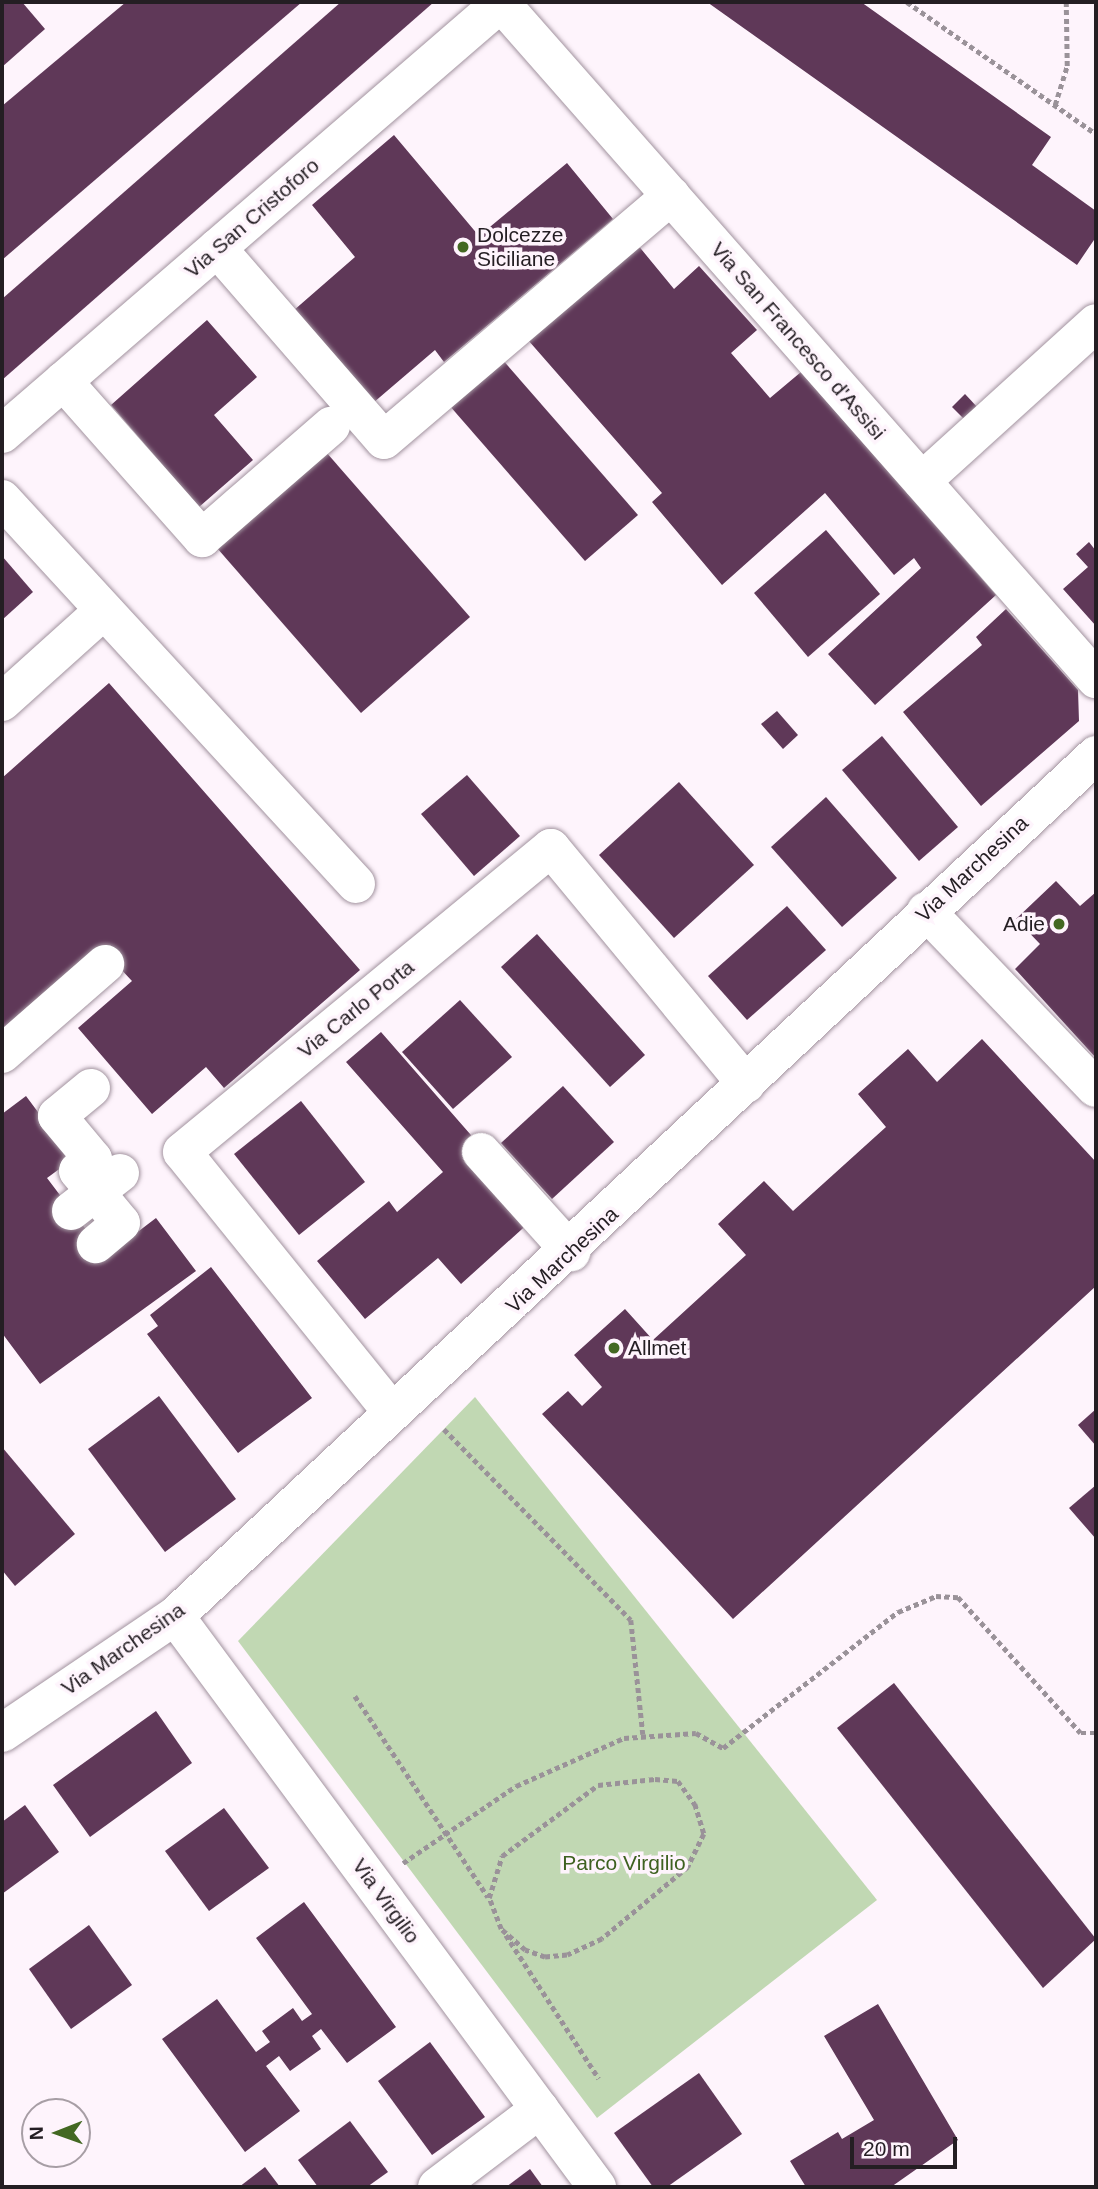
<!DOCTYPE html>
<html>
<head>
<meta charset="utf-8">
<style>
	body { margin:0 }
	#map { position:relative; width:1098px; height:2189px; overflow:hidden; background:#fef4fc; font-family:Helvetica,sans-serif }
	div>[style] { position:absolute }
	.green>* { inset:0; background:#c1d8b3 }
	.building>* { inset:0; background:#5f3858 }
	.path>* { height:4.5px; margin-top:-2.25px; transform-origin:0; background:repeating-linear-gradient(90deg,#9a9299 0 5px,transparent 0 8.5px) }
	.roads { filter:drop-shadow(0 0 2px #a2939f) drop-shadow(0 0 2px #a2939f) }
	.minor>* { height:38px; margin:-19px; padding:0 19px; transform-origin:19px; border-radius:19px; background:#fff }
	.dots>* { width:19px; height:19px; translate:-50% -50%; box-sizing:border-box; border:4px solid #fef4fc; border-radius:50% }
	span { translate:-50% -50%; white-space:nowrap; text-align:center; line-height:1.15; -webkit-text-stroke:7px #fef4fc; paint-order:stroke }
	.street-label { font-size:21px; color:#241e23 }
	.poi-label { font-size:21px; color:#241e23 }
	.left { translate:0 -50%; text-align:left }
	.right { translate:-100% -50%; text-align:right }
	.park-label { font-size:21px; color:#3e6120 }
	.frame { position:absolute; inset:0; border:4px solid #241e23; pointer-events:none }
	.north { position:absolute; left:21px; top:2098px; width:70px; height:70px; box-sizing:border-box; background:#fef4fc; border:2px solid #a79ea5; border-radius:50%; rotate:269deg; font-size:19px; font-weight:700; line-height:28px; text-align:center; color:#241e23 }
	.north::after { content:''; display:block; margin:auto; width:24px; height:32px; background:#436822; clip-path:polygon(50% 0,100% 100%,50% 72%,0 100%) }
	.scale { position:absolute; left:850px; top:2137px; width:107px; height:32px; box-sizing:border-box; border:4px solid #241e23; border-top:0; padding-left:9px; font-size:21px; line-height:24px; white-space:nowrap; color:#241e23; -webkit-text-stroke:5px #fef4fc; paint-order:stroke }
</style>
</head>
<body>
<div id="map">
	<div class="green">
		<i style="clip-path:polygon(475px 1397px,877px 1900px,597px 2118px,238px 1641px)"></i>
	</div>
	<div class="building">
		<i style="clip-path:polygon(2px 2px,22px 2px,45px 29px,2px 67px)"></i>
		<i style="clip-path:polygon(126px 2px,302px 2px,2px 260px,2px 106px)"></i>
		<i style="clip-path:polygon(341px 2px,434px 2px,2px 380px,2px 299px)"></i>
		<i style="clip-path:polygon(707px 2px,861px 2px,1051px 137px,1032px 165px,1096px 211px,1096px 237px,1077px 265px)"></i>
		<i style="clip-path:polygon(394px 135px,479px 236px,567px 163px,613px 219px,444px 362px,435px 350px,373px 403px,293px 311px,355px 257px,312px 205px)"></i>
		<i style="clip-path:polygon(637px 244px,674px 289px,699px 266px,757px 330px,731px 353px,770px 398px,801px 372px,996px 595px,875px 705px,828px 654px,921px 568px,914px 558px,894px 575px,825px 493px,722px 585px,652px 502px,662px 493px,528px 340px)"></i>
		<i style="clip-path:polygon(207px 320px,257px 377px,214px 415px,253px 460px,199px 507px,111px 405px)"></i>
		<i style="clip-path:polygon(502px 359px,638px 515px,585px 561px,449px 405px)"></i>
		<i style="clip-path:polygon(965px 394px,979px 409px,967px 422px,952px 407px)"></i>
		<i style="clip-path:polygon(326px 452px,470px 617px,361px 713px,217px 548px)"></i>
		<i style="clip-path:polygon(826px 530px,880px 594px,808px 657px,754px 593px)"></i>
		<i style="clip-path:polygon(1089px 542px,1096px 551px,1096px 626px,1063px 589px,1088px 567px,1076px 554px)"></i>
		<i style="clip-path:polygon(2px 556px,33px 592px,2px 620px)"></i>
		<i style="clip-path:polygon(1006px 609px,1078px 690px,1079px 721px,981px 806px,903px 712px,982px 645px,976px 637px)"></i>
		<i style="clip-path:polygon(109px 683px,360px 970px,224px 1088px,206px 1067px,152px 1114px,78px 1028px,132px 981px,101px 948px,2px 1034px,2px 778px)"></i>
		<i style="clip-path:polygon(777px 711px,798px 735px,783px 749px,761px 724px)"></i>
		<i style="clip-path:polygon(882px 736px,958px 827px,919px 861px,842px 770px)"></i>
		<i style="clip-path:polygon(467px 775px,520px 836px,474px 876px,421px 814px)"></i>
		<i style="clip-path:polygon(679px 782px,754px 865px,674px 938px,599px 855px)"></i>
		<i style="clip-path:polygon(826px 797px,897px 878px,842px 927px,771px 847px)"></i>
		<i style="clip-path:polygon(1056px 881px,1080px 906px,1096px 892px,1096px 1058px,1015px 969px,1040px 944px,1016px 919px)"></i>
		<i style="clip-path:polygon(787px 906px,826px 950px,747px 1020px,708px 976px)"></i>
		<i style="clip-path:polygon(537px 934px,645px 1055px,610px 1087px,501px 967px)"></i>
		<i style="clip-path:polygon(460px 1000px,512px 1057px,453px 1109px,402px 1052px)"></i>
		<i style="clip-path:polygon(381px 1032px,484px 1150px,532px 1220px,461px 1284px,438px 1258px,365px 1319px,317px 1261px,389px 1201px,397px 1212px,443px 1172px,346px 1062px)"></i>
		<i style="clip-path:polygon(982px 1039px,1096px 1162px,1096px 1286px,733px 1619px,542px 1414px,568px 1391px,582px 1406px,602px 1387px,574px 1355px,625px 1309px,653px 1340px,746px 1255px,718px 1224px,764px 1181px,793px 1211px,886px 1127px,858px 1094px,908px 1049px,937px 1082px)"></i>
		<i style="clip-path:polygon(563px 1086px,614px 1142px,552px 1199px,501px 1143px)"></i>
		<i style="clip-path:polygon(26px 1096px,73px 1159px,47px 1178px,106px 1256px,156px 1218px,196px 1271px,40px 1384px,2px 1333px,2px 1114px)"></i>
		<i style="clip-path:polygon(301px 1101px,365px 1182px,299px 1235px,234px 1154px)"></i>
		<i style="clip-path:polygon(211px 1267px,312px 1398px,238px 1453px,147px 1334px,158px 1326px,150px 1315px)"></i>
		<i style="clip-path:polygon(159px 1396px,236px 1499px,165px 1552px,88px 1449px)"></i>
		<i style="clip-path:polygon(1096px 1409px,1096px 1446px,1078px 1425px)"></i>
		<i style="clip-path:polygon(2px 1447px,75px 1534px,15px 1586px,2px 1570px)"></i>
		<i style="clip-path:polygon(1096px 1485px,1096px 1539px,1069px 1508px)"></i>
		<i style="clip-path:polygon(894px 1683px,1096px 1939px,1043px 1988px,837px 1728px)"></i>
		<i style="clip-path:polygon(156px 1711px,192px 1763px,90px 1837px,53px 1785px)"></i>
		<i style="clip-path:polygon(25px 1805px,59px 1852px,2px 1894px,2px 1822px)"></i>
		<i style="clip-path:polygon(224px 1808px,269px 1868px,209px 1911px,165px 1851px)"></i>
		<i style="clip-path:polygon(304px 1902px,396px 2027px,347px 2063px,321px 2029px,312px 2036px,321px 2049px,290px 2071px,279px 2056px,266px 2066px,300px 2111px,245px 2152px,162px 2039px,217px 1999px,256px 2052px,270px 2042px,262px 2031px,293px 2008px,302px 2021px,312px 2014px,256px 1938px)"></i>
		<i style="clip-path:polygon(89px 1925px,132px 1985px,71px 2029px,29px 1969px)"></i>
		<i style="clip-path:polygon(878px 2004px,958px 2140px,891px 2187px,806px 2187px,790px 2161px,838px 2132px,842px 2139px,874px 2120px,824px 2036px)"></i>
		<i style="clip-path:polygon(430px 2042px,485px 2117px,432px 2155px,378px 2081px)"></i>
		<i style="clip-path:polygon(699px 2073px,742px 2134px,667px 2187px,653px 2187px,614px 2133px)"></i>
		<i style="clip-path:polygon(350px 2121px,388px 2172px,367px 2187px,318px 2187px,298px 2160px)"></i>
		<i style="clip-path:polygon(265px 2167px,280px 2187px,239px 2187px)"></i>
		<i style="clip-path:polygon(530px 2169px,543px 2187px,506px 2187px)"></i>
	</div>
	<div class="path">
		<i style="left:907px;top:2px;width:231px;rotate:34.9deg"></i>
		<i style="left:1055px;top:105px;width:41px;rotate:-72.9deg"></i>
		<i style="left:1067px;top:66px;width:64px;rotate:-90.9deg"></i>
		<i style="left:444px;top:1429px;width:267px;rotate:45.6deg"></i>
		<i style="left:631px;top:1620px;width:115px;rotate:84deg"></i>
		<i style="left:355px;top:1696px;width:241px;rotate:56.5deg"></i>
		<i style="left:655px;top:1779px;width:23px;rotate:5deg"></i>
		<i style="left:678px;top:1781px;width:29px;rotate:54deg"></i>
		<i style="left:695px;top:1804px;width:31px;rotate:73deg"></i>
		<i style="left:704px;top:1834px;width:37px;rotate:116deg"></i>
		<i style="left:688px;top:1867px;width:112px;rotate:140.1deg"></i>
		<i style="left:602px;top:1939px;width:38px;rotate:155deg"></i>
		<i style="left:567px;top:1955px;width:22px;rotate:175deg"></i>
		<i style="left:545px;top:1957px;width:21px;rotate:-161deg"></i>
		<i style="left:525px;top:1950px;width:32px;rotate:-139deg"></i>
		<i style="left:501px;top:1929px;width:33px;rotate:-111deg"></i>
		<i style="left:489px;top:1898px;width:44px;rotate:-72.8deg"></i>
		<i style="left:502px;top:1856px;width:119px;rotate:-36.5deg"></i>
		<i style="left:598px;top:1785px;width:57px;rotate:-6deg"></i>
		<i style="left:403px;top:1863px;width:137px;rotate:-34.3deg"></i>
		<i style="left:516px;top:1786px;width:118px;rotate:-24deg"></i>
		<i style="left:624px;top:1738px;width:72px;rotate:-4deg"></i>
		<i style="left:696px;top:1733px;width:31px;rotate:29deg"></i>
		<i style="left:723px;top:1748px;width:222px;rotate:-37.9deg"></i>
		<i style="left:898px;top:1612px;width:41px;rotate:-22.8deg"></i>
		<i style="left:936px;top:1596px;width:22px;rotate:3deg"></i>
		<i style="left:958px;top:1597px;width:183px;rotate:47.9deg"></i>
		<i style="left:1081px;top:1733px;width:15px"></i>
		<i style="left:506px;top:1935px;width:171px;rotate:57.1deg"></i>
	</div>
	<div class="roads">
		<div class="minor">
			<i style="left:501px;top:3px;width:901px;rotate:48.65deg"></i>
			<i style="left:217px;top:248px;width:254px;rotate:49deg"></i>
			<i style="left:384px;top:440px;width:377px;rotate:-40.4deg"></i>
			<i style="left:63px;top:381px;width:210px;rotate:48.5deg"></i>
			<i style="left:202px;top:538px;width:171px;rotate:-41deg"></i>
			<i style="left:2px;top:434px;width:661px;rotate:-40.83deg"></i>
			<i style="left:922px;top:481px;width:235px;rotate:-42.2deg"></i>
			<i style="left:2px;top:499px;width:523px;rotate:47.4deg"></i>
			<i style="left:2px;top:702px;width:137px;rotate:-42deg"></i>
			<i style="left:926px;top:911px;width:245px;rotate:46.2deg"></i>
			<i style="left:2px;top:1054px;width:137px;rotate:-41.1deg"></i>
			<i style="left:91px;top:1088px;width:44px;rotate:140.5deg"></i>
			<i style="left:57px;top:1116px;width:56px;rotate:50.1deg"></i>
			<i style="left:93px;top:1159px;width:19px;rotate:141deg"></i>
			<i style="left:78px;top:1171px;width:67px;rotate:50.4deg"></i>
			<i style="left:121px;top:1223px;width:33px;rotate:140deg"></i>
			<i style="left:481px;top:1152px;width:135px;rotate:48deg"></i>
			<i style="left:71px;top:1211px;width:62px;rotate:-37.8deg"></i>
			<i style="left:392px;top:1412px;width:334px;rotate:-128.9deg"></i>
			<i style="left:182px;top:1152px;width:478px;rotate:-39.5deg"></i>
			<i style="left:551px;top:848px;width:306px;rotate:50.4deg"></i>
			<i style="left:175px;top:1616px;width:710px;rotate:53.53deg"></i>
			<i style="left:2px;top:1733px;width:209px;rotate:-34.1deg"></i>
			<i style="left:175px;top:1616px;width:1261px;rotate:-43.07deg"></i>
			<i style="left:437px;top:2187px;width:129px;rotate:-37.1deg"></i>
		</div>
	</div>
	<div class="dots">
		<i style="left:463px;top:247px;background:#436822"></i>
		<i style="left:1059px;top:924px;background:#436822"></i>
		<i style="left:614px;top:1348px;background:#436822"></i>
	</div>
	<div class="street-label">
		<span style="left:252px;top:218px;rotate:-41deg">Via San Cristoforo</span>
		<span style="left:798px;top:341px;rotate:49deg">Via San Francesco d'Assisi</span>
		<span style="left:972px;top:869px;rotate:-43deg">Via Marchesina</span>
		<span style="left:356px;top:1009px;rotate:-39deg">Via Carlo Porta</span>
		<span style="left:562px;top:1260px;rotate:-43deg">Via Marchesina</span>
		<span style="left:123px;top:1649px;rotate:-35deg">Via Marchesina</span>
		<span style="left:386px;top:1901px;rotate:54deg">Via Virgilio</span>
	</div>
	<div class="poi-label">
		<span class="left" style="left:477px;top:247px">Dolcezze<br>Siciliane</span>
		<span class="right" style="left:1045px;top:924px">Adie</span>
		<span class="left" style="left:628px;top:1348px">Allmet</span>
	</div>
	<div class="park-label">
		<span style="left:624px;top:1863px">Parco Virgilio</span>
	</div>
	<div class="frame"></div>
	<div class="north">N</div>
	<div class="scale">20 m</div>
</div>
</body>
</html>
